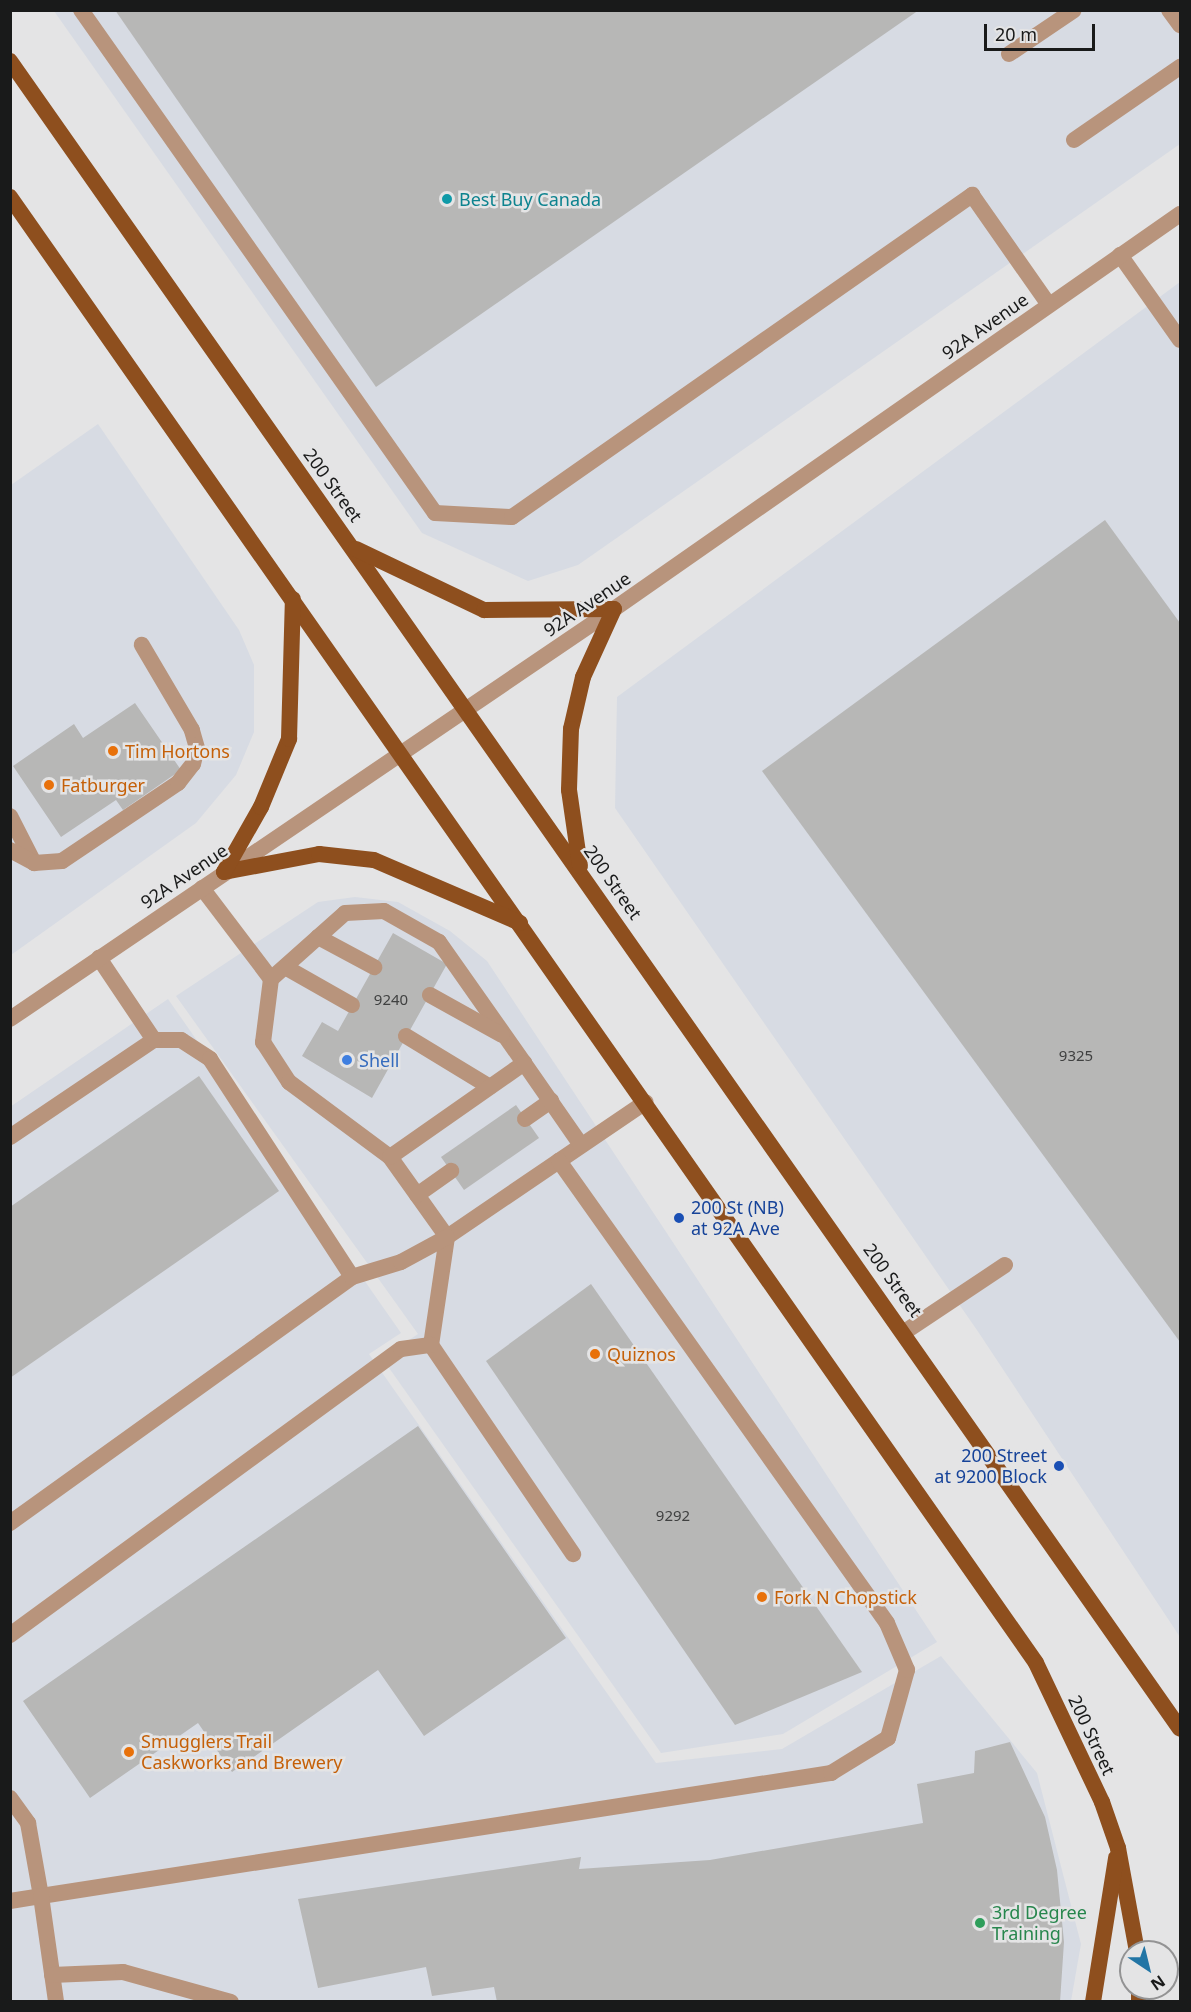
<!DOCTYPE html>
<html>
<head>
<meta charset="utf-8">
<style>
	body { margin:0 }
	#map { position:relative; width:1191px; height:2012px; overflow:hidden; background:#e4e4e5; font-family:"Noto Sans",sans-serif }
	div>[style] { position:absolute }
	.built>* { inset:0; background:#d7dbe3 }
	.building>* { inset:0; background:#b7b7b6 }
	.service>* { height:16px; margin:-8px; padding:0 8px; transform-origin:8px; border-radius:8px; background:#b8947c }
	.tertiary>* { height:16px; margin:-8px; padding:0 8px; transform-origin:8px; border-radius:8px; background:#b8947c }
	.primary>* { height:16px; margin:-8px; padding:0 8px; transform-origin:8px; border-radius:8px; background:#8e4f1e }
	.dots>* { width:16px; height:16px; translate:-50% -50%; box-sizing:border-box; border:3px solid #e4e4e5; border-radius:50% }
	span { translate:-50% -50%; white-space:nowrap; text-align:center; line-height:1.15; -webkit-text-stroke:5px #e4e4e5; paint-order:stroke }
	.number-label { font-size:15px; color:#404141 }
	.number-label span { -webkit-text-stroke-width:0 }
	.culture-label { font-size:18px; color:#0d838f }
	.left { translate:0 -50%; text-align:left }
	.street-label { font-size:18px; color:#191a1a }
	.food-label { font-size:18px; color:#c56008 }
	.shop-label { font-size:18px; color:#366cbe }
	.transit-label { font-size:18px; color:#164399 }
	.right { translate:-100% -50%; text-align:right }
	.leisure-label { font-size:18px; color:#27864d }
	.frame { position:absolute; inset:0; border:12px solid #191a1a; pointer-events:none }
	.north { position:absolute; left:1119px; top:1940px; width:60px; height:60px; box-sizing:border-box; background:#e4e4e5; border:2px solid #939394; border-radius:50%; rotate:145deg; font-size:16px; font-weight:700; line-height:24px; text-align:center; color:#191a1a }
	.north::after { content:''; display:block; margin:auto; width:21px; height:27px; background:#2275a5; clip-path:polygon(50% 0,100% 100%,50% 72%,0 100%) }
	.scale { position:absolute; left:984px; top:24px; width:111px; height:27px; box-sizing:border-box; border:3px solid #191a1a; border-top:0; padding-left:8px; font-size:18px; line-height:21px; white-space:nowrap; color:#191a1a; -webkit-text-stroke:4px #e4e4e5; paint-order:stroke }
</style>
</head>
<body>
<div id="map">
	<div class="built">
		<i style="clip-path:polygon(54px 11px,1180px 11px,1180px 144px,578px 565px,528px 581px,422px 533px)"></i>
		<i style="clip-path:polygon(1180px 282px,1180px 1637px,979px 1333px,615px 808px,617px 697px)"></i>
		<i style="clip-path:polygon(98px 424px,239px 630px,254px 665px,254px 732px,236px 775px,196px 823px,11px 955px,11px 485px)"></i>
		<i style="clip-path:polygon(355px 897px,398px 902px,450px 931px,487px 961px,937px 1642px,783px 1734px,661px 1753px,382px 1358px,418px 1334px,176px 996px,318px 902px)"></i>
		<i style="clip-path:polygon(168px 999px,401px 1333px,369px 1354px,656px 1763px,782px 1749px,941px 1656px,1037px 1773px,1081px 1944px,1071px 2001px,11px 2001px,10px 1107px)"></i>
	</div>
	<div class="building">
		<i style="clip-path:polygon(115px 10px,919px 10px,376px 387px)"></i>
		<i style="clip-path:polygon(1105px 520px,1180px 623px,1180px 1342px,762px 771px)"></i>
		<i style="clip-path:polygon(135px 703px,181px 770px,123px 810px,116px 800px,61px 837px,13px 766px,74px 724px,83px 738px)"></i>
		<i style="clip-path:polygon(393px 933px,447px 964px,372px 1098px,302px 1056px,322px 1022px,338px 1031px)"></i>
		<i style="clip-path:polygon(199px 1076px,279px 1191px,10px 1378px,10px 1207px)"></i>
		<i style="clip-path:polygon(516px 1105px,539px 1138px,464px 1190px,441px 1157px)"></i>
		<i style="clip-path:polygon(591px 1284px,862px 1672px,735px 1725px,486px 1361px)"></i>
		<i style="clip-path:polygon(418px 1426px,566px 1638px,424px 1736px,378px 1670px,232px 1772px,198px 1723px,90px 1798px,23px 1701px)"></i>
		<i style="clip-path:polygon(1010px 1742px,1045px 1817px,1057px 1870px,1064px 1942px,1060px 2002px,497px 2002px,494px 1987px,432px 1996px,426px 1967px,318px 1988px,298px 1899px,581px 1857px,579px 1869px,710px 1860px,923px 1823px,917px 1784px,974px 1773px,975px 1751px)"></i>
	</div>
	<div class="service">
		<i style="left:81px;top:10px;width:615px;rotate:54.86deg"></i>
		<i style="left:435px;top:513px;width:77px;rotate:3deg"></i>
		<i style="left:512px;top:517px;width:562px;rotate:-34.99deg"></i>
		<i style="left:972px;top:195px;width:134px;rotate:55deg"></i>
		<i style="left:1169px;top:10px;width:19px;rotate:54deg"></i>
		<i style="left:1009px;top:54px;width:78px;rotate:-34.1deg"></i>
		<i style="left:1074px;top:140px;width:129px;rotate:-34.6deg"></i>
		<i style="left:1120px;top:255px;width:104px;rotate:54.8deg"></i>
		<i style="left:10px;top:816px;width:53px;rotate:62.9deg"></i>
		<i style="left:10px;top:850px;width:27px;rotate:28deg"></i>
		<i style="left:34px;top:863px;width:28px;rotate:-4deg"></i>
		<i style="left:62px;top:861px;width:140px;rotate:-33.9deg"></i>
		<i style="left:178px;top:783px;width:24px;rotate:-52deg"></i>
		<i style="left:193px;top:764px;width:16px;rotate:-76deg"></i>
		<i style="left:197px;top:748px;width:19px;rotate:-106deg"></i>
		<i style="left:192px;top:730px;width:99px;rotate:-120.5deg"></i>
		<i style="left:202px;top:888px;width:114px;rotate:52.8deg"></i>
		<i style="left:271px;top:979px;width:64px;rotate:97.2deg"></i>
		<i style="left:263px;top:1042px;width:48px;rotate:57deg"></i>
		<i style="left:289px;top:1082px;width:126px;rotate:36.6deg"></i>
		<i style="left:390px;top:1157px;width:98px;rotate:54.5deg"></i>
		<i style="left:447px;top:1237px;width:240px;rotate:-34.2deg"></i>
		<i style="left:318px;top:937px;width:64px;rotate:28.2deg"></i>
		<i style="left:285px;top:967px;width:77px;rotate:29.6deg"></i>
		<i style="left:271px;top:979px;width:99px;rotate:-41.7deg"></i>
		<i style="left:345px;top:913px;width:39px;rotate:-3deg"></i>
		<i style="left:384px;top:911px;width:63px;rotate:29.4deg"></i>
		<i style="left:439px;top:942px;width:148px;rotate:54.9deg"></i>
		<i style="left:430px;top:995px;width:82px;rotate:29.1deg"></i>
		<i style="left:406px;top:1036px;width:98px;rotate:31.3deg"></i>
		<i style="left:154px;top:1040px;width:27px"></i>
		<i style="left:181px;top:1040px;width:35px;rotate:33deg"></i>
		<i style="left:210px;top:1059px;width:260px;rotate:56.9deg"></i>
		<i style="left:525px;top:1119px;width:32px;rotate:-35deg"></i>
		<i style="left:10px;top:1137px;width:174px;rotate:-34deg"></i>
		<i style="left:154px;top:1040px;width:99px;rotate:-123.9deg"></i>
		<i style="left:390px;top:1157px;width:164px;rotate:-35deg"></i>
		<i style="left:524px;top:1063px;width:100px;rotate:55.2deg"></i>
		<i style="left:417px;top:1195px;width:42px;rotate:-35.2deg"></i>
		<i style="left:447px;top:1237px;width:109px;rotate:98.4deg"></i>
		<i style="left:431px;top:1345px;width:253px;rotate:55.8deg"></i>
		<i style="left:906px;top:1331px;width:119px;rotate:-33.7deg"></i>
		<i style="left:10px;top:1523px;width:421px;rotate:-35.7deg"></i>
		<i style="left:352px;top:1277px;width:51px;rotate:-17deg"></i>
		<i style="left:401px;top:1262px;width:52px;rotate:-28.5deg"></i>
		<i style="left:10px;top:1635px;width:484px;rotate:-36.2deg"></i>
		<i style="left:401px;top:1349px;width:30px;rotate:-8deg"></i>
		<i style="left:10px;top:1798px;width:31px;rotate:54deg"></i>
		<i style="left:28px;top:1823px;width:74px;rotate:79.9deg"></i>
		<i style="left:41px;top:1896px;width:800px;rotate:-8.85deg"></i>
		<i style="left:831px;top:1773px;width:67px;rotate:-31.6deg"></i>
		<i style="left:888px;top:1738px;width:71px;rotate:-74.4deg"></i>
		<i style="left:907px;top:1670px;width:51px;rotate:-113.1deg"></i>
		<i style="left:887px;top:1623px;width:567px;rotate:-125.37deg"></i>
		<i style="left:10px;top:1901px;width:31px;rotate:-9deg"></i>
		<i style="left:41px;top:1896px;width:107px;rotate:81.9deg"></i>
		<i style="left:52px;top:1975px;width:71px;rotate:-2.4deg"></i>
		<i style="left:123px;top:1972px;width:112px;rotate:15.5deg"></i>
	</div>
	<div class="tertiary">
		<i style="left:10px;top:1019px;width:730px;rotate:-34.17deg"></i>
		<i style="left:614px;top:609px;width:690px;rotate:-34.91deg"></i>
	</div>
	<div class="primary">
		<i style="left:10px;top:61px;width:2037px;rotate:54.95deg"></i>
		<i style="left:10px;top:197px;width:1789px;rotate:55.01deg"></i>
		<i style="left:1036px;top:1663px;width:154px;rotate:64.6deg"></i>
		<i style="left:1102px;top:1802px;width:49px;rotate:70.8deg"></i>
		<i style="left:1118px;top:1848px;width:106px;rotate:79.6deg"></i>
		<i style="left:356px;top:549px;width:142px;rotate:25.5deg"></i>
		<i style="left:484px;top:610px;width:130px;rotate:-0.4deg"></i>
		<i style="left:614px;top:609px;width:75px;rotate:114.5deg"></i>
		<i style="left:583px;top:677px;width:53px;rotate:103deg"></i>
		<i style="left:571px;top:729px;width:61px;rotate:91.9deg"></i>
		<i style="left:569px;top:790px;width:77px;rotate:81.8deg"></i>
		<i style="left:224px;top:872px;width:97px;rotate:-10.7deg"></i>
		<i style="left:319px;top:854px;width:55px;rotate:6.2deg"></i>
		<i style="left:374px;top:860px;width:159px;rotate:23.3deg"></i>
		<i style="left:224px;top:872px;width:75px;rotate:-60.4deg"></i>
		<i style="left:261px;top:807px;width:74px;rotate:-67.6deg"></i>
		<i style="left:289px;top:739px;width:140px;rotate:-88.4deg"></i>
		<i style="left:1093px;top:2002px;width:146px;rotate:-80.9deg"></i>
		<i style="left:1139px;top:2002px;width:14px;rotate:-90deg"></i>
	</div>
	<div class="dots">
		<i style="left:447px;top:199px;background:#0f9aa8"></i>
		<i style="left:113px;top:751px;background:#e8710a"></i>
		<i style="left:49px;top:785px;background:#e8710a"></i>
		<i style="left:347px;top:1060px;background:#3f7fe0"></i>
		<i style="left:679px;top:1218px;background:#1a4fb4"></i>
		<i style="left:595px;top:1354px;background:#e8710a"></i>
		<i style="left:1059px;top:1466px;background:#1a4fb4"></i>
		<i style="left:762px;top:1597px;background:#e8710a"></i>
		<i style="left:129px;top:1752px;background:#e8710a"></i>
		<i style="left:980px;top:1923px;background:#2e9e5b"></i>
	</div>
	<div class="number-label">
		<span style="left:391px;top:1000px">9240</span>
		<span style="left:1076px;top:1056px">9325</span>
		<span style="left:673px;top:1516px">9292</span>
	</div>
	<div class="culture-label">
		<span class="left" style="left:459px;top:199px">Best Buy Canada</span>
	</div>
	<div class="street-label">
		<span style="left:985px;top:326px;rotate:-35deg">92A Avenue</span>
		<span style="left:333px;top:485px;rotate:54deg">200 Street</span>
		<span style="left:587px;top:604px;rotate:-34deg">92A Avenue</span>
		<span style="left:184px;top:876px;rotate:-34deg">92A Avenue</span>
		<span style="left:613px;top:882px;rotate:55deg">200 Street</span>
		<span style="left:893px;top:1280px;rotate:54deg">200 Street</span>
		<span style="left:1092px;top:1735px;rotate:65deg">200 Street</span>
	</div>
	<div class="food-label">
		<span class="left" style="left:125px;top:751px">Tim Hortons</span>
		<span class="left" style="left:61px;top:785px">Fatburger</span>
		<span class="left" style="left:607px;top:1354px">Quiznos</span>
		<span class="left" style="left:774px;top:1597px">Fork N Chopstick</span>
		<span class="left" style="left:141px;top:1752px">Smugglers Trail<br>Caskworks and Brewery</span>
	</div>
	<div class="shop-label">
		<span class="left" style="left:359px;top:1060px">Shell</span>
	</div>
	<div class="transit-label">
		<span class="left" style="left:691px;top:1218px">200 St (NB)<br>at 92A Ave</span>
		<span class="right" style="left:1047px;top:1466px">200 Street<br>at 9200 Block</span>
	</div>
	<div class="leisure-label">
		<span class="left" style="left:992px;top:1923px">3rd Degree<br>Training</span>
	</div>
	<div class="frame"></div>
	<div class="north">N</div>
	<div class="scale">20 m</div>
</div>
</body>
</html>
